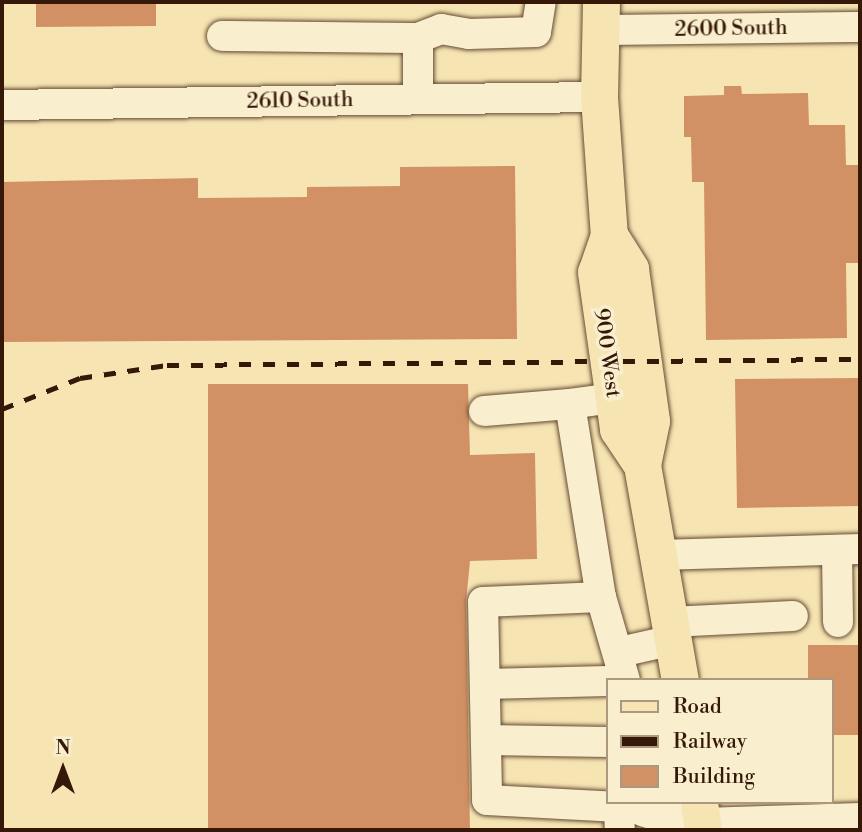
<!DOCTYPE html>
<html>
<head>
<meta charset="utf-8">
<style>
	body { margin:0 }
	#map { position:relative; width:862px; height:832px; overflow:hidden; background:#f6e5b3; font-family:"Libre Bodoni",serif }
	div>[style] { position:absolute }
	.building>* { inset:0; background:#d29164 }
	.roads { filter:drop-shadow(0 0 2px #664b34) drop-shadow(0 0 2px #664b34) }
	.minor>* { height:30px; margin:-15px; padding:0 15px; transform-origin:15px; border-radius:15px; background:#f9eece }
	.major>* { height:37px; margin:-18.5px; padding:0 18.5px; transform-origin:18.5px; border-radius:18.5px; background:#f6e5b3 }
	.rail>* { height:5px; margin-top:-2.5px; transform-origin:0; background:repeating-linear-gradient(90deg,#361809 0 12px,transparent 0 24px) }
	span { translate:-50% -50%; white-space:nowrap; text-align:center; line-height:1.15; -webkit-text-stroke:7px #f9eece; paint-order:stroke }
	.street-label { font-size:21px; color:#361809 }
	.frame { position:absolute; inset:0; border:4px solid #361809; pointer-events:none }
	.legend { position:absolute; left:606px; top:678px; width:228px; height:126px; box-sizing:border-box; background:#f9eece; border:2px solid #ab987f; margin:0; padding:9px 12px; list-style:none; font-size:21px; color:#361809 }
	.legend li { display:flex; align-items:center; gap:14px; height:35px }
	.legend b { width:35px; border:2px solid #ab987f }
	.north { position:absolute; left:28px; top:734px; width:70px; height:70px; -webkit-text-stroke:5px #f9eece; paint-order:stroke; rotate:0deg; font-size:19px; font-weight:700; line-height:28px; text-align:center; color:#361809 }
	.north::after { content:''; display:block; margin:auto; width:24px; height:32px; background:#361809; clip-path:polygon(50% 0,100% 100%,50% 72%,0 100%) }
</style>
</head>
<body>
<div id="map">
	<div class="building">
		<i style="clip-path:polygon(36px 2px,156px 2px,156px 26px,36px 27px)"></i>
		<i style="clip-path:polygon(724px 86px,741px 86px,742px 94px,808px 93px,809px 125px,845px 125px,846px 165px,860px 165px,860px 263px,846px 263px,847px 338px,706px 340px,704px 182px,692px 182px,691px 137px,684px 137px,684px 96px,724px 95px)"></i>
		<i style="clip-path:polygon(515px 166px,517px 339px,2px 342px,2px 182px,198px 178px,198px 198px,307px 197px,307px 187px,400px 186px,400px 167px)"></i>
		<i style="clip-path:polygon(860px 378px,860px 506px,737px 508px,735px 379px)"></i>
		<i style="clip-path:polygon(208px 384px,468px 384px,470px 455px,535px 453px,537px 559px,470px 561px,466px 602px,470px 830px,208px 830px)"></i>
		<i style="clip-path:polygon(808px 645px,860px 645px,860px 735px,832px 735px,832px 680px,808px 680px)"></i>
	</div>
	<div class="roads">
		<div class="minor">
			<i style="left:601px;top:30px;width:259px;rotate:-0.7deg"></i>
			<i style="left:222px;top:36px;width:196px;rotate:0.6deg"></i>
			<i style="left:418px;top:99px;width:61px;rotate:-90deg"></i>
			<i style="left:418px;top:38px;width:25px;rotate:-21deg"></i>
			<i style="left:441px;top:29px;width:28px;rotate:10deg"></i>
			<i style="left:469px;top:34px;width:67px;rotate:-1.7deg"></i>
			<i style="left:536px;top:32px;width:30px;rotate:-81deg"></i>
			<i style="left:2px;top:105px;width:597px;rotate:-0.77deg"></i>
			<i style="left:613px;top:398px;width:43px;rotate:172.1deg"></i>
			<i style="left:570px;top:404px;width:195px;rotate:80.9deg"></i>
			<i style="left:601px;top:597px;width:118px;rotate:177.6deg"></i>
			<i style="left:483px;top:602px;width:198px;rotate:88.8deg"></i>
			<i style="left:487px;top:800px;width:132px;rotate:3deg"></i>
			<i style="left:619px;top:807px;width:23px;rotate:88deg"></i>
			<i style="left:484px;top:411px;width:86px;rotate:-4.7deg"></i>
			<i style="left:837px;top:550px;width:72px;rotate:89.2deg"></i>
			<i style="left:659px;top:555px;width:201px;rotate:-1.7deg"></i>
			<i style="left:601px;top:597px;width:86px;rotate:73.9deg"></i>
			<i style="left:670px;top:622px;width:123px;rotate:-2.8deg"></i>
			<i style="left:620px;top:652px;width:54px;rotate:-12.8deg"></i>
			<i style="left:485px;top:684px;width:123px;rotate:-1.4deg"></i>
			<i style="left:486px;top:740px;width:122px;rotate:0.9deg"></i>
			<i style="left:642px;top:811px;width:26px;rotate:18deg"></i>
			<i style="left:667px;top:819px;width:34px;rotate:-8deg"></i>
			<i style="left:702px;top:823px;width:158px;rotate:-1.8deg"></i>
		</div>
		<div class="major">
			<i style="left:601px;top:2px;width:95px;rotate:91.2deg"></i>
			<i style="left:599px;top:97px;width:138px;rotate:85.9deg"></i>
			<i style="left:609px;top:235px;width:39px;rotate:109deg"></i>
			<i style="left:596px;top:272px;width:159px;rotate:82deg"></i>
			<i style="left:618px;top:429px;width:43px;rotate:56.3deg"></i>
			<i style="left:609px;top:235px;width:40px;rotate:58deg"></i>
			<i style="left:630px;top:269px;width:153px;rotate:82.1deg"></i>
			<i style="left:651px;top:421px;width:45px;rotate:101.6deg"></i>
			<i style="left:642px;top:465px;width:218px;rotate:80deg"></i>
			<i style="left:699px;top:802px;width:28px;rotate:82deg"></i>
		</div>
	</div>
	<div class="rail">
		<i style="left:2px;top:409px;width:84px;rotate:-21.7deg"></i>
		<i style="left:80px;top:378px;width:88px;rotate:-8.5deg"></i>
		<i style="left:167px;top:365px;width:693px;rotate:-0.5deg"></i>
	</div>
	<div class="street-label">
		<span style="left:731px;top:29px;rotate:-1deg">2600 South</span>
		<span style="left:300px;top:101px;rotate:-1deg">2610 South</span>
		<span style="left:607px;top:353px;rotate:82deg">900 West</span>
	</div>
	<div class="frame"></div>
	<ul class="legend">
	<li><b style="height:9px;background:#f6e5b3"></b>Road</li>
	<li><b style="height:9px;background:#361809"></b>Railway</li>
	<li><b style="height:19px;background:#d29164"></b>Building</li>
	</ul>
	<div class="north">N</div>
</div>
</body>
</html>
